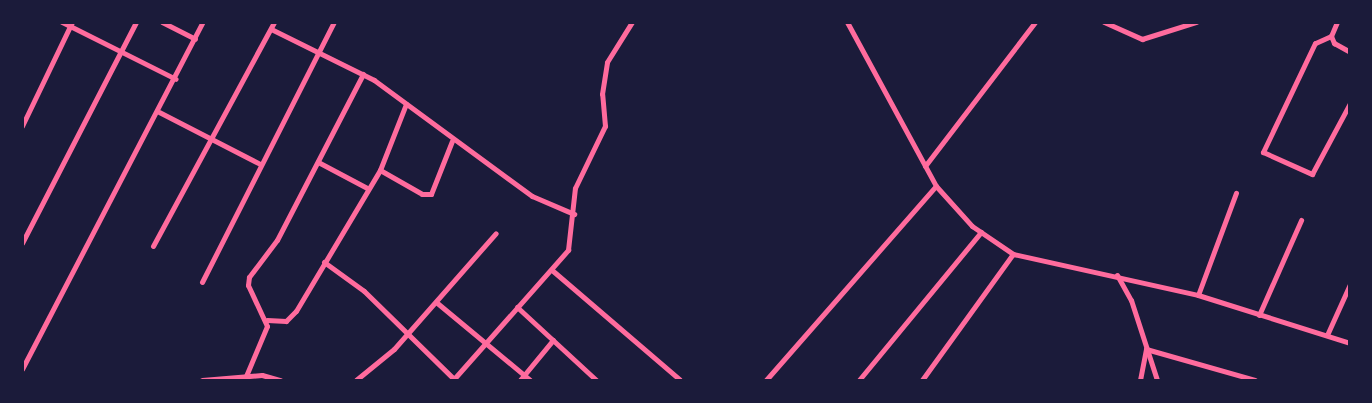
<!DOCTYPE html>
<style>
body{margin:0}
#map{position:relative;width:1372px;height:403px;overflow:hidden;background:#1b1b3a;font-family:Lato,sans-serif}
div>[style]{position:absolute}
[style*='--x']{left:calc(var(--x)*1px);top:calc(var(--y)*1px);width:calc(var(--w)*1px);rotate:calc(var(--a)*1deg)}
.minor>*{height:5px;margin:-2.5px;padding:0 2.5px;transform-origin:2.5px;border-radius:2.5px;background:#ff6b9d}
span{translate:-50% -50%;white-space:nowrap;text-align:center;line-height:1.15;-webkit-text-stroke:4px #1b1b3a;paint-order:stroke}
.frame{position:absolute;inset:0;border:24px solid #1b1b3a;pointer-events:none}
</style>
<div id="map">
<div class="minor">
<div style="--x:62;--y:22;--w:127;--a:26.6"></div>
<div style="--x:162;--y:22;--w:37;--a:27"></div>
<div style="--x:847;--y:22;--w:187;--a:61.5"></div>
<div style="--x:1104;--y:22;--w:42;--a:24.1"></div>
<div style="--x:1142;--y:39;--w:57;--a:-17.5"></div>
<div style="--x:1337;--y:22;--w:15;--a:113"></div>
<div style="--x:1331;--y:36;--w:8;--a:67"></div>
<div style="--x:1334;--y:43;--w:18;--a:29"></div>
<div style="--x:271;--y:29;--w:115;--a:26.3"></div>
<div style="--x:374;--y:80;--w:196;--a:36.3"></div>
<div style="--x:532;--y:196;--w:46;--a:23.2"></div>
<div style="--x:1331;--y:36;--w:17;--a:156"></div>
<div style="--x:1315;--y:43;--w:121;--a:115.5"></div>
<div style="--x:1263;--y:152;--w:54;--a:24.2"></div>
<div style="--x:1312;--y:174;--w:81;--a:-61.8"></div>
<div style="--x:159;--y:112;--w:114;--a:27.2"></div>
<div style="--x:22;--y:126;--w:115;--a:-64.3"></div>
<div style="--x:318;--y:162;--w:55;--a:28"></div>
<div style="--x:925;--y:166;--w:181;--a:-52.6"></div>
<div style="--x:380;--y:170;--w:48;--a:29.7"></div>
<div style="--x:422;--y:194;--w:9;--a:0"></div>
<div style="--x:431;--y:194;--w:57;--a:-68.4"></div>
<div style="--x:22;--y:243;--w:249;--a:-62.7"></div>
<div style="--x:153;--y:246;--w:255;--a:-61.6"></div>
<div style="--x:324;--y:262;--w:49;--a:35.9"></div>
<div style="--x:364;--y:291;--w:126;--a:44.4"></div>
<div style="--x:553;--y:271;--w:167;--a:40.6"></div>
<div style="--x:1117;--y:275;--w:29;--a:61"></div>
<div style="--x:1131;--y:300;--w:84;--a:72"></div>
<div style="--x:202;--y:282;--w:292;--a:-63.1"></div>
<div style="--x:1198;--y:295;--w:109;--a:-69.6"></div>
<div style="--x:436;--y:302;--w:122;--a:39.7"></div>
<div style="--x:517;--y:307;--w:108;--a:42.7"></div>
<div style="--x:1259;--y:315;--w:104;--a:-66.1"></div>
<div style="--x:267;--y:320;--w:19;--a:3"></div>
<div style="--x:286;--y:321;--w:14;--a:-45"></div>
<div style="--x:296;--y:311;--w:164;--a:-59.2"></div>
<div style="--x:380;--y:170;--w:71;--a:-68.5"></div>
<div style="--x:1327;--y:335;--w:56;--a:-65.7"></div>
<div style="--x:22;--y:369;--w:391;--a:-62.5"></div>
<div style="--x:246;--y:376;--w:54;--a:-67.2"></div>
<div style="--x:267;--y:326;--w:45;--a:-114.9"></div>
<div style="--x:248;--y:285;--w:8;--a:-83"></div>
<div style="--x:249;--y:277;--w:46;--a:-52.9"></div>
<div style="--x:277;--y:240;--w:187;--a:-62.6"></div>
<div style="--x:202;--y:380;--w:60;--a:-4.8"></div>
<div style="--x:262;--y:375;--w:19;--a:16"></div>
<div style="--x:356;--y:380;--w:49;--a:-39.2"></div>
<div style="--x:394;--y:349;--w:154;--a:-48.7"></div>
<div style="--x:453;--y:380;--w:174;--a:-48.5"></div>
<div style="--x:568;--y:250;--w:62;--a:-83.6"></div>
<div style="--x:575;--y:188;--w:69;--a:-64.2"></div>
<div style="--x:605;--y:126;--w:32;--a:-95"></div>
<div style="--x:602;--y:94;--w:32;--a:-81"></div>
<div style="--x:607;--y:62;--w:47;--a:-58"></div>
<div style="--x:520;--y:380;--w:52;--a:-50.5"></div>
<div style="--x:766;--y:380;--w:258;--a:-48.8"></div>
<div style="--x:936;--y:186;--w:54;--a:48"></div>
<div style="--x:972;--y:226;--w:50;--a:34.3"></div>
<div style="--x:1013;--y:254;--w:189;--a:12.5"></div>
<div style="--x:1198;--y:295;--w:159;--a:17.5"></div>
<div style="--x:859;--y:380;--w:192;--a:-50.5"></div>
<div style="--x:922;--y:380;--w:155;--a:-54.2"></div>
<div style="--x:1140;--y:380;--w:32;--a:-79"></div>
<div style="--x:1146;--y:349;--w:113;--a:15.9"></div>
</div>
<div class="frame"></div>
</div>
